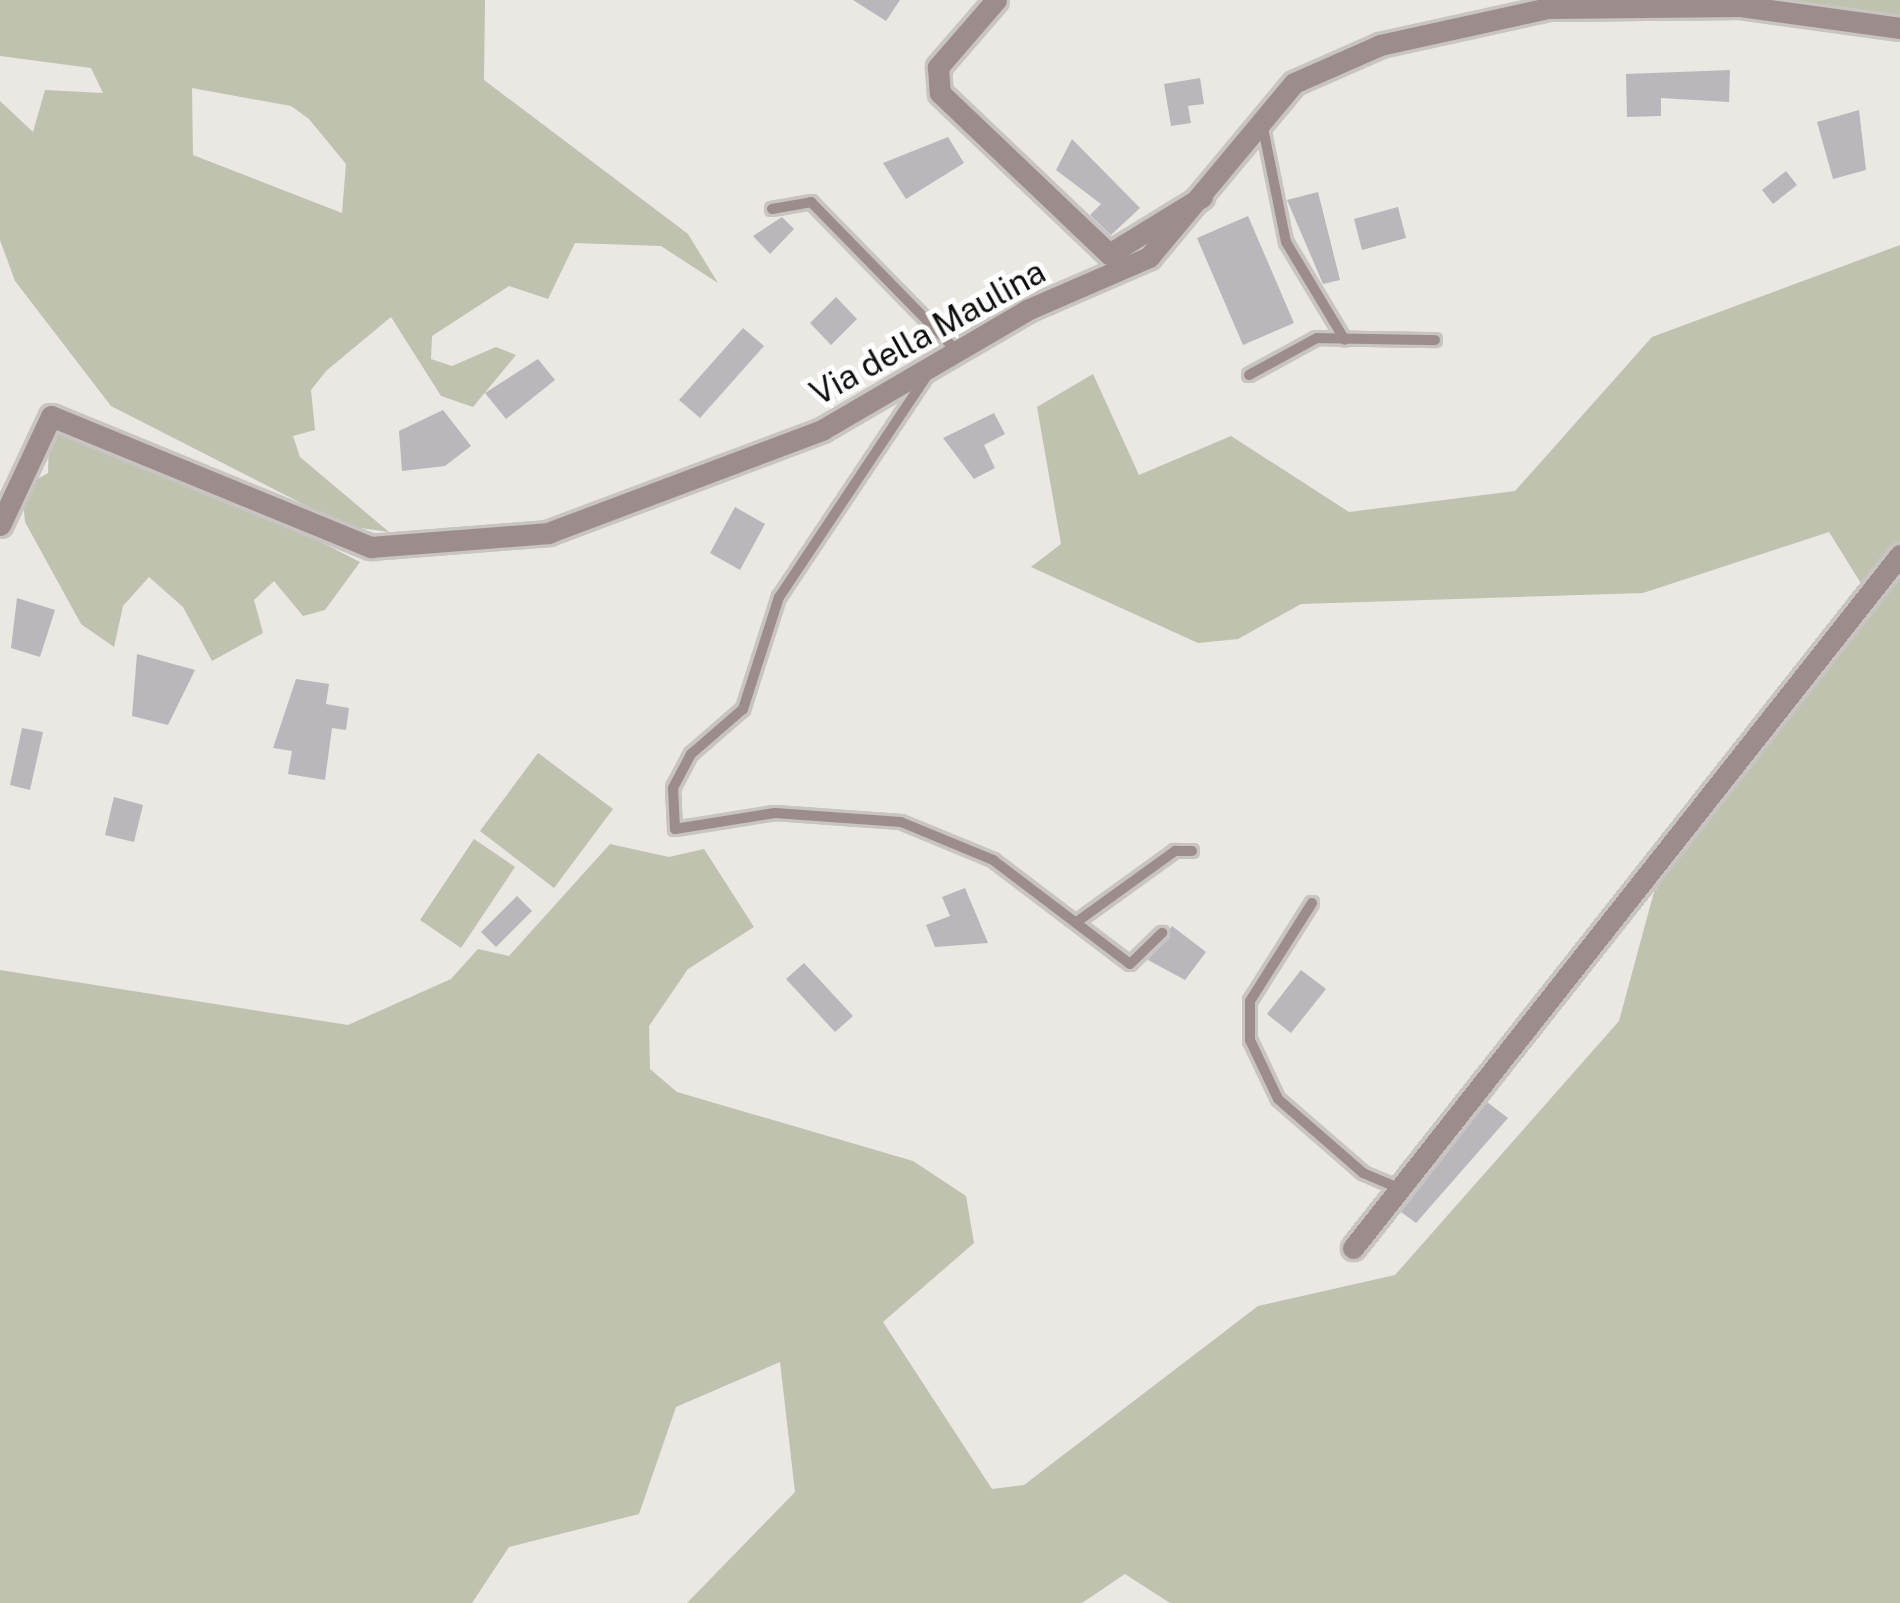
<!DOCTYPE html>
<style>
body{margin:0}
#map{position:relative;width:1900px;height:1603px;overflow:hidden;background:#ebe7e3;font-family:"Public Sans",sans-serif}
div>[style]{position:absolute}
[style*='--x']{left:calc(var(--x)*1px);top:calc(var(--y)*1px);width:calc(var(--w)*1px);rotate:calc(var(--a)*1deg)}
.green>*{inset:0;background:#bfc2ae}
.building>*{inset:0;background:#b9b7bc}
.roads{filter:drop-shadow(3px 0 #c8c4c1) drop-shadow(-3px 0 #c8c4c1) drop-shadow(0 3px #c8c4c1) drop-shadow(0 -3px #c8c4c1)}
.service>*{height:10px;margin:-5px;padding:0 5px;transform-origin:5px;border-radius:5px;background:#9c8d8c}
.minor>*{height:21px;margin:-10.5px;padding:0 10.5px;transform-origin:10.5px;border-radius:10.5px;background:#9c8d8c}
span{translate:-50% -50%;white-space:nowrap;text-align:center;line-height:1.15;-webkit-text-stroke:10px #fff;paint-order:stroke}
.street-label{font-size:33px;color:#0f0e0c}
</style>
<div id="map">
<div class="green">
<div style="clip-path:polygon(evenodd,0 0,485px 0,484px 80px,688px 234px,718px 283px,661px 246px,575px 243px,548px 299px,509px 286px,432px 336px,431px 359px,452px 366px,496px 347px,516px 355px,473px 407px,441px 396px,391px 317px,326px 371px,311px 390px,315px 430px,293px 436px,300px 457px,389px 532px,346px 526px,111px 406px,15px 281px,0 240px,0 101px,33px 132px,45px 90px,103px 93px,91px 68px,0 56px,0 0,192px 88px,291px 106px,309px 119px,346px 164px,342px 213px,193px 155px,192px 88px)"></div>
<div style="clip-path:polygon(1773px 0,1900px 0,1900px 22px)"></div>
<div style="clip-path:polygon(1900px 245px,1900px 1603px,1170px 1603px,1125px 1574px,1082px 1603px,687px 1603px,795px 1492px,780px 1362px,676px 1407px,639px 1514px,509px 1547px,472px 1603px,0 1603px,0 970px,348px 1025px,451px 979px,478px 949px,509px 956px,610px 844px,669px 857px,704px 849px,754px 927px,688px 969px,649px 1026px,650px 1069px,677px 1092px,913px 1161px,966px 1196px,974px 1243px,883px 1322px,992px 1489px,1024px 1485px,1258px 1306px,1395px 1275px,1619px 1021px,1654px 892px,1867px 593px,1829px 532px,1643px 593px,1301px 604px,1238px 639px,1198px 643px,1031px 567px,1061px 544px,1037px 407px,1093px 374px,1139px 475px,1231px 436px,1349px 512px,1515px 491px,1652px 337px)"></div>
<div style="clip-path:polygon(61px 425px,94px 426px,360px 562px,325px 610px,303px 616px,274px 581px,254px 600px,263px 633px,212px 661px,183px 607px,149px 577px,123px 606px,114px 647px,81px 624px,25px 522px,22px 488px,48px 473px,49px 437px)"></div>
<div style="clip-path:polygon(538px 753px,613px 809px,554px 888px,480px 831px)"></div>
<div style="clip-path:polygon(474px 839px,515px 867px,461px 948px,420px 920px)"></div>
</div>
<div class="building">
<div style="clip-path:polygon(853px 0,900px 0,886px 21px)"></div>
<div style="clip-path:polygon(1730px 70px,1729px 102px,1661px 98px,1661px 116px,1627px 117px,1626px 74px)"></div>
<div style="clip-path:polygon(1200px 78px,1204px 104px,1188px 106px,1191px 123px,1171px 126px,1164px 84px)"></div>
<div style="clip-path:polygon(1859px 110px,1866px 170px,1833px 179px,1817px 122px)"></div>
<div style="clip-path:polygon(948px 137px,964px 163px,906px 199px,883px 163px)"></div>
<div style="clip-path:polygon(1072px 139px,1140px 208px,1111px 235px,1090px 215px,1101px 204px,1056px 170px)"></div>
<div style="clip-path:polygon(1786px 171px,1797px 185px,1773px 204px,1762px 190px)"></div>
<div style="clip-path:polygon(1318px 192px,1340px 280px,1323px 284px,1287px 200px)"></div>
<div style="clip-path:polygon(1398px 207px,1406px 238px,1362px 250px,1354px 219px)"></div>
<div style="clip-path:polygon(1248px 216px,1294px 323px,1243px 345px,1197px 238px)"></div>
<div style="clip-path:polygon(782px 217px,794px 229px,770px 254px,753px 236px)"></div>
<div style="clip-path:polygon(836px 297px,857px 319px,831px 345px,810px 323px)"></div>
<div style="clip-path:polygon(743px 328px,764px 346px,700px 418px,679px 400px)"></div>
<div style="clip-path:polygon(538px 359px,555px 380px,506px 419px,485px 393px)"></div>
<div style="clip-path:polygon(443px 410px,471px 446px,445px 466px,402px 471px,399px 431px)"></div>
<div style="clip-path:polygon(994px 413px,1005px 434px,984px 445px,995px 468px,974px 479px,943px 438px)"></div>
<div style="clip-path:polygon(735px 507px,765px 524px,740px 570px,710px 553px)"></div>
<div style="clip-path:polygon(17px 598px,55px 610px,40px 657px,11px 648px)"></div>
<div style="clip-path:polygon(137px 654px,195px 670px,168px 725px,132px 716px)"></div>
<div style="clip-path:polygon(296px 679px,329px 684px,326px 704px,349px 708px,346px 730px,332px 728px,325px 780px,288px 774px,292px 751px,273px 748px)"></div>
<div style="clip-path:polygon(22px 728px,43px 732px,30px 790px,10px 785px)"></div>
<div style="clip-path:polygon(114px 797px,143px 805px,134px 842px,105px 835px)"></div>
<div style="clip-path:polygon(965px 888px,988px 943px,935px 947px,926px 925px,950px 916px,942px 897px)"></div>
<div style="clip-path:polygon(517px 896px,532px 911px,496px 947px,481px 932px)"></div>
<div style="clip-path:polygon(1172px 926px,1206px 952px,1185px 980px,1148px 960px)"></div>
<div style="clip-path:polygon(804px 963px,853px 1016px,835px 1032px,786px 979px)"></div>
<div style="clip-path:polygon(1301px 970px,1326px 989px,1291px 1033px,1267px 1014px)"></div>
<div style="clip-path:polygon(1487px 1102px,1508px 1118px,1416px 1223px,1401px 1212px)"></div>
</div>
<div class="roads">
<div class="service">
<div style="--x:1262;--y:123;--w:121;--a:78.6"></div>
<div style="--x:1286;--y:242;--w:114;--a:59"></div>
<div style="--x:772;--y:209;--w:40;--a:-10"></div>
<div style="--x:811;--y:202;--w:206;--a:45.6"></div>
<div style="--x:930;--y:371;--w:272;--a:123.7"></div>
<div style="--x:779;--y:597;--w:118;--a:107.8"></div>
<div style="--x:743;--y:709;--w:69;--a:139.1"></div>
<div style="--x:691;--y:754;--w:38;--a:118"></div>
<div style="--x:673;--y:788;--w:41;--a:87.2"></div>
<div style="--x:675;--y:829;--w:101;--a:-9.1"></div>
<div style="--x:775;--y:813;--w:126;--a:4.1"></div>
<div style="--x:901;--y:822;--w:100;--a:22.4"></div>
<div style="--x:993;--y:860;--w:172;--a:37.2"></div>
<div style="--x:1130;--y:964;--w:45;--a:-44.1"></div>
<div style="--x:1249;--y:375;--w:77;--a:-28.6"></div>
<div style="--x:1317;--y:338;--w:118;--a:1"></div>
<div style="--x:1312;--y:903;--w:116;--a:122.3"></div>
<div style="--x:1250;--y:1001;--w:39;--a:90"></div>
<div style="--x:1250;--y:1040;--w:65;--a:64.6"></div>
<div style="--x:1278;--y:1099;--w:113;--a:41"></div>
<div style="--x:1363;--y:1173;--w:38;--a:23"></div>
<div style="--x:1078;--y:921;--w:120;--a:-35.8"></div>
<div style="--x:1175;--y:851;--w:17;--a:0"></div>
</div>
<div class="minor">
<div style="--x:996;--y:0;--w:89;--a:130.9"></div>
<div style="--x:938;--y:67;--w:26;--a:86"></div>
<div style="--x:940;--y:93;--w:233;--a:43.6"></div>
<div style="--x:1109;--y:254;--w:109;--a:-31.5"></div>
<div style="--x:0;--y:525;--w:120;--a:-64.9"></div>
<div style="--x:51;--y:416;--w:346;--a:22.3"></div>
<div style="--x:371;--y:547;--w:178;--a:-4.5"></div>
<div style="--x:548;--y:533;--w:293;--a:-20.6"></div>
<div style="--x:822;--y:430;--w:238;--a:-30.3"></div>
<div style="--x:1027;--y:310;--w:133;--a:-23.5"></div>
<div style="--x:1149;--y:257;--w:226;--a:-50.2"></div>
<div style="--x:1294;--y:83;--w:94;--a:-23.8"></div>
<div style="--x:1380;--y:45;--w:172;--a:-12.4"></div>
<div style="--x:1548;--y:8;--w:192;--a:-0.6"></div>
<div style="--x:1740;--y:6;--w:162;--a:7.8"></div>
<div style="--x:1353;--y:1248;--w:883;--a:-51.72"></div>
</div>
</div>
<div class="street-label">
<span style="left:928px;top:333px;rotate:-29deg">Via della Maulina</span>
</div>
</div>
